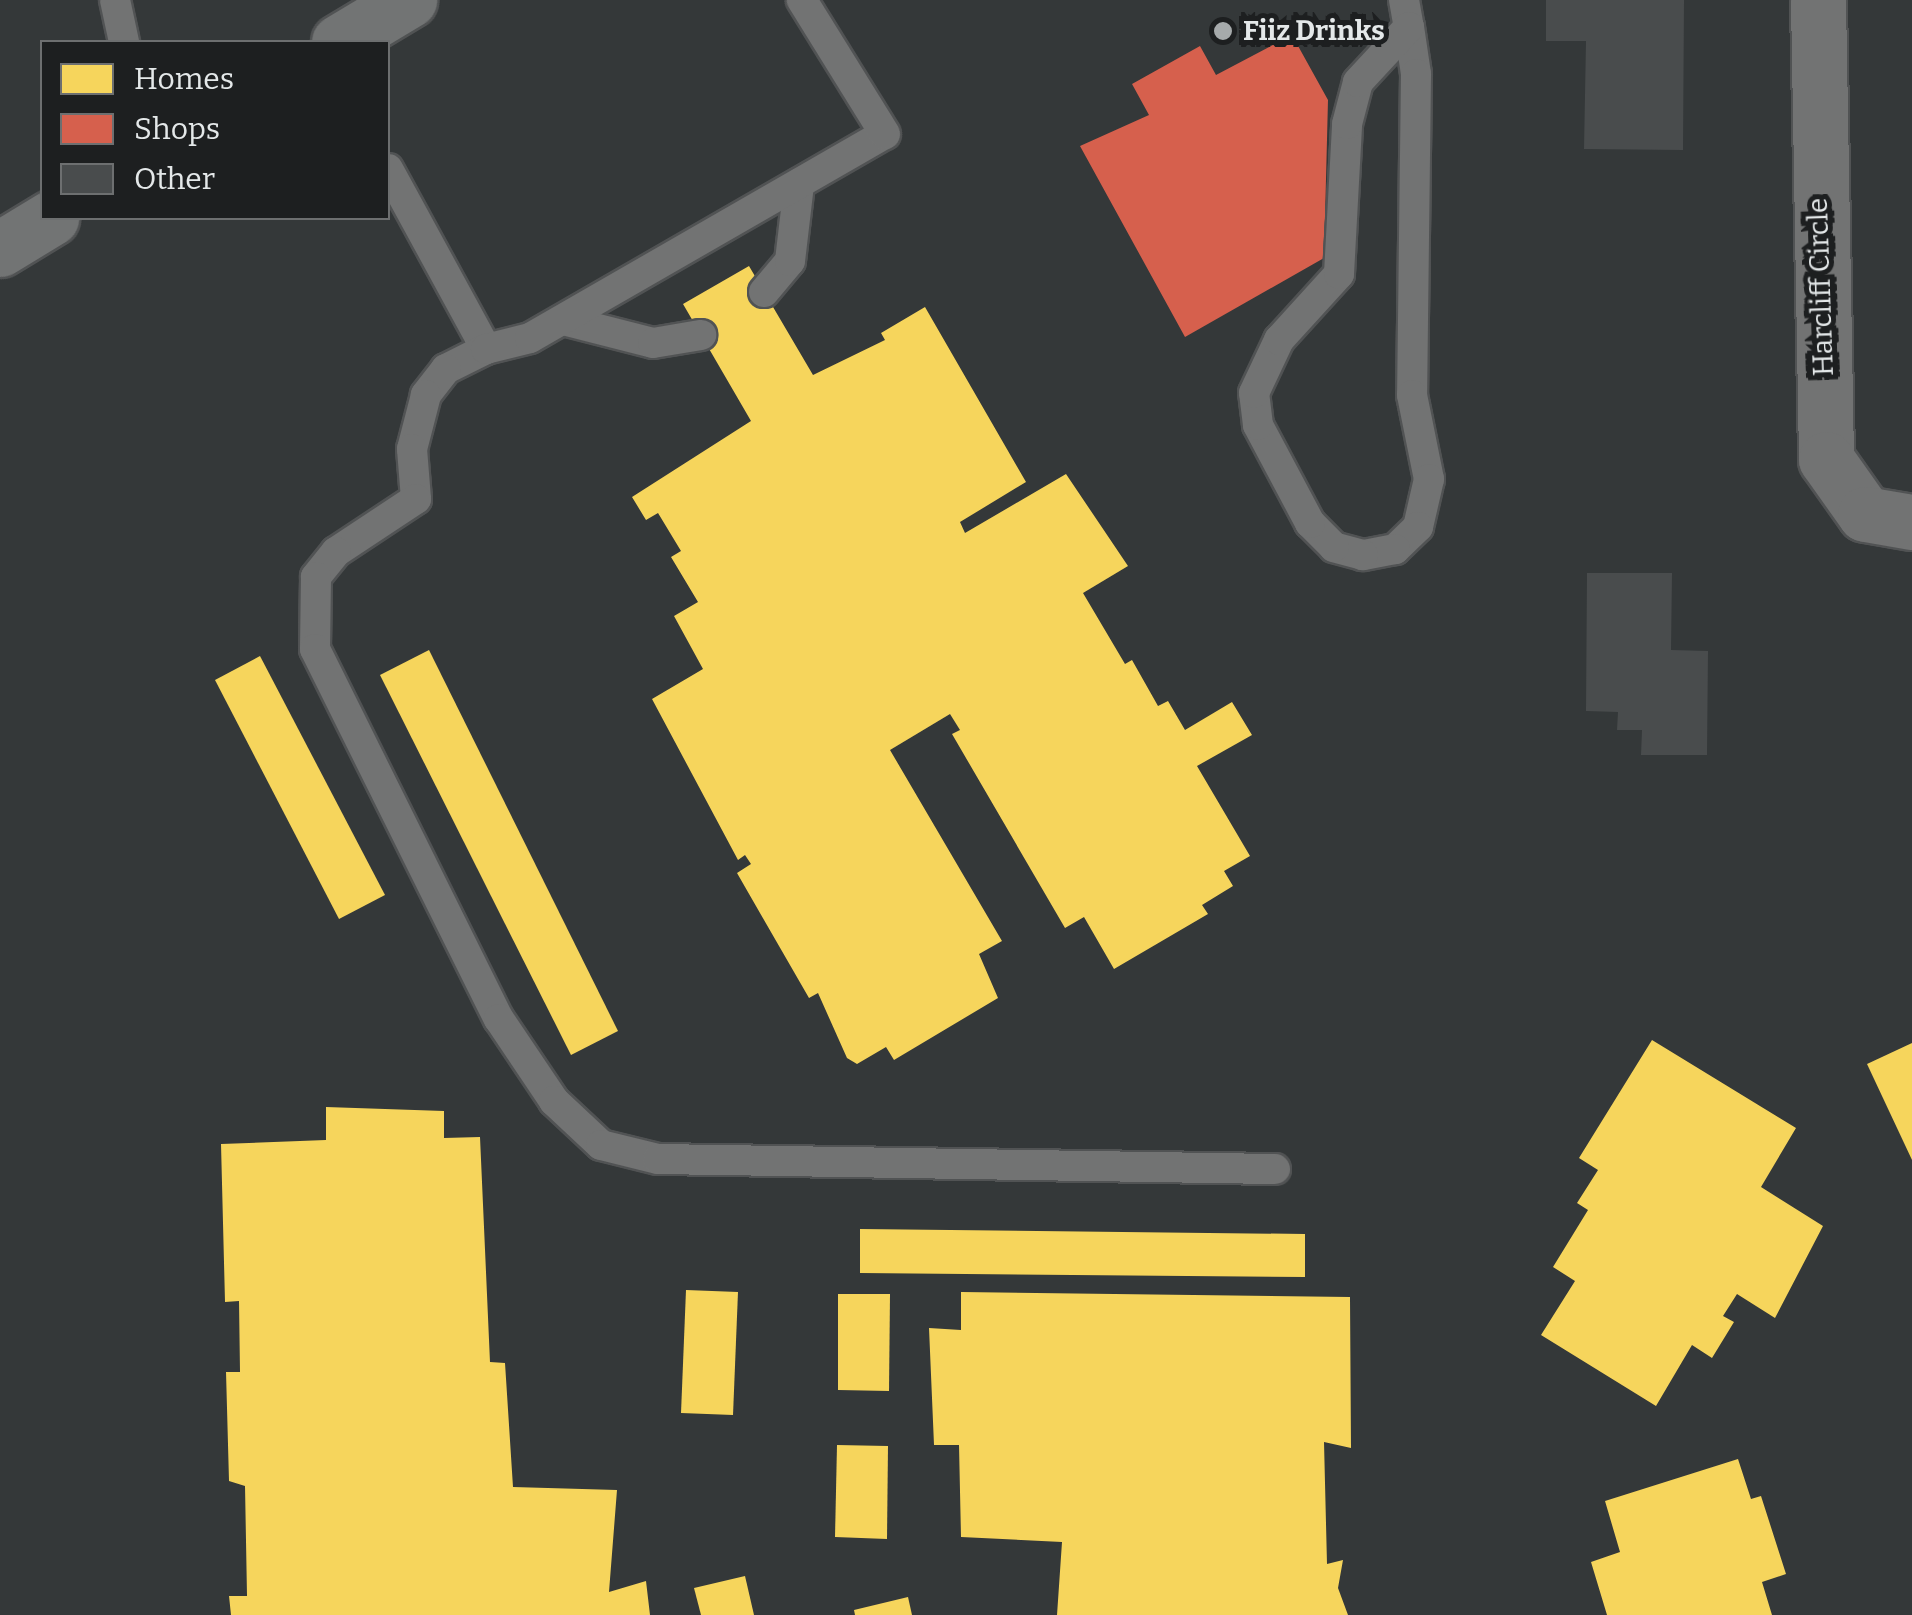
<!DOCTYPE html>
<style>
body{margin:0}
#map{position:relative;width:1912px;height:1615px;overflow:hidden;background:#343839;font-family:Bitter,serif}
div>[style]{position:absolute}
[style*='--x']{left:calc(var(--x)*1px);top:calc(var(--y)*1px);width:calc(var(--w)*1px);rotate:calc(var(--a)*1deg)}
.homes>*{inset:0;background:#f6d55c}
.shops>*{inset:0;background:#d6604d}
.building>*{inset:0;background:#494c4d}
.roads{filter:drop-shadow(2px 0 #515354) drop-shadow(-2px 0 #515354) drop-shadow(0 2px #515354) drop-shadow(0 -2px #515354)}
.lane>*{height:30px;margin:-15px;padding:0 15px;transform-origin:15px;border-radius:15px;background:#727373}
.street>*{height:55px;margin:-27.5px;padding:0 27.5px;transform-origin:27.5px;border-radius:27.5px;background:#727373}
.primary>*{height:55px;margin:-27.5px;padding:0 27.5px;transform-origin:27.5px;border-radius:27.5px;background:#727474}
.dots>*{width:28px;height:28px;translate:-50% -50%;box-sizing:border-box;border:5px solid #1d1f20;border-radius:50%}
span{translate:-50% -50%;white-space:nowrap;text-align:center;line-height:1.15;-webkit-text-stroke:10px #1d1f20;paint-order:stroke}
.poi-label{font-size:28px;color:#e4e8e9;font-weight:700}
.left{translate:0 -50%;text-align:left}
.street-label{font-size:28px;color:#e4e8e9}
.legend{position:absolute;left:40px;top:40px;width:350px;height:180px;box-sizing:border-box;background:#1d1f20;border:2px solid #6d6f70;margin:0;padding:12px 18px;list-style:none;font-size:30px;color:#e4e8e9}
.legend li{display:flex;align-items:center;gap:20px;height:50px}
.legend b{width:50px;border:2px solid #6d6f70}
</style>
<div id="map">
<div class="homes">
<div style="clip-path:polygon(749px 266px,813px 375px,885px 340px,881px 333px,925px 307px,1026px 482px,960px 522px,965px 533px,1066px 474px,1128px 566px,1083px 593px,1125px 664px,1132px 660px,1158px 706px,1168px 701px,1185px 730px,1232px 702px,1252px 735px,1197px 766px,1250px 856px,1224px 871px,1233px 886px,1202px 905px,1208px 914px,1114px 969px,1084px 917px,1065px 928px,952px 734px,960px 730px,950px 714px,890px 750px,1002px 941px,979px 954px,998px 998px,894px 1060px,886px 1047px,857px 1064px,847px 1058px,818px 993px,809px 998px,737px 873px,751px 864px,745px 855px,738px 860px,652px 699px,703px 669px,674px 616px,698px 602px,671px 557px,681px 551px,658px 513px,646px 520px,632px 497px,751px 421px,683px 304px)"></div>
<div style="clip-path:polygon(429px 650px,618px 1031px,571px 1055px,380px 675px)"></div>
<div style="clip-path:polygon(260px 656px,385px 895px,339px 919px,215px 680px)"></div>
<div style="clip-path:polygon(1652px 1040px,1796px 1128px,1761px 1187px,1823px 1226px,1775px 1318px,1737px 1294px,1723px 1316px,1734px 1322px,1712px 1358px,1692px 1345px,1656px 1406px,1541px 1335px,1575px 1281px,1553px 1267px,1588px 1210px,1577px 1203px,1598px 1170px,1579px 1158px)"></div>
<div style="clip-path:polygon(1912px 1043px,1912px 1160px,1867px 1064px)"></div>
<div style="clip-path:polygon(326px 1107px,444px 1111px,444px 1138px,480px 1137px,490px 1362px,505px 1363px,513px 1487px,617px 1490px,609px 1592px,646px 1581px,650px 1615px,231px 1615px,229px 1596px,247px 1596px,245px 1486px,229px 1481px,226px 1372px,240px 1372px,239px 1301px,225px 1302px,221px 1144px,326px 1140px)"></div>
<div style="clip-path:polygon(860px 1229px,1305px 1234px,1305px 1277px,860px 1273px)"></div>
<div style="clip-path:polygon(686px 1290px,738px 1292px,733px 1415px,681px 1413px)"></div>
<div style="clip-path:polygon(961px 1292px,1350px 1297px,1351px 1448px,1324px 1442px,1327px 1564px,1343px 1560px,1338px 1588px,1348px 1615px,1057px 1615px,1062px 1542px,961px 1537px,959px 1445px,934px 1445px,929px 1328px,961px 1330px)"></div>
<div style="clip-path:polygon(838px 1294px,890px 1294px,889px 1391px,838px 1390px)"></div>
<div style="clip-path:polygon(837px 1445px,888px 1446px,887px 1539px,835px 1537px)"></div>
<div style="clip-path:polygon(1738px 1459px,1751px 1499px,1761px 1496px,1786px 1574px,1762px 1582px,1772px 1615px,1607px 1615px,1591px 1562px,1620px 1552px,1605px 1501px)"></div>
<div style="clip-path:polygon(745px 1576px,754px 1615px,701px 1615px,694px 1588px)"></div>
<div style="clip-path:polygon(908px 1597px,912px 1615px,855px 1615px,854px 1610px)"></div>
</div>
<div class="shops">
<div style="clip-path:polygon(1292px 35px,1328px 100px,1324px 258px,1185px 337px,1080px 146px,1149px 115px,1132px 84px,1200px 46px,1216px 75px)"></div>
</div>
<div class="building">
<div style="clip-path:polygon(1546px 0,1684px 0,1683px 150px,1584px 149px,1586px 41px,1546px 41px)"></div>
<div style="clip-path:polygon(1587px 573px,1672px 573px,1671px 650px,1708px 651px,1707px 755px,1641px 755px,1642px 730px,1617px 730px,1618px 712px,1586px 711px)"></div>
</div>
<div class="roads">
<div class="lane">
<div style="--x:115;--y:0;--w:43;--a:77.9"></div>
<div style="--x:1404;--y:0;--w:27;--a:80"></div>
<div style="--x:1409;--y:27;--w:48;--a:81.5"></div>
<div style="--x:1416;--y:74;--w:321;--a:90.7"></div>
<div style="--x:1412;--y:395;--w:86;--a:78.6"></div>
<div style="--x:1429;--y:479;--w:49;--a:102.9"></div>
<div style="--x:1418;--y:527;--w:32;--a:136"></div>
<div style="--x:1395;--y:549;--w:33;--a:169"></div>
<div style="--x:1363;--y:555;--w:30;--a:-165"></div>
<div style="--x:1334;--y:547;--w:34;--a:-135"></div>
<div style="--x:1310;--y:523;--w:111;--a:-118"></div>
<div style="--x:1258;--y:425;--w:32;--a:-97"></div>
<div style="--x:1254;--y:393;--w:59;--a:-64.7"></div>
<div style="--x:1279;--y:340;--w:89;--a:-47.7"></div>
<div style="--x:1339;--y:274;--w:150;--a:-86.9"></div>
<div style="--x:1347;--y:124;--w:43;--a:-75.3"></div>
<div style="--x:1358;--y:82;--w:75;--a:-47.2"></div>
<div style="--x:388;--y:169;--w:205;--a:61.4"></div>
<div style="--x:486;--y:349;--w:45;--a:153.4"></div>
<div style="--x:446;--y:369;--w:33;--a:128"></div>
<div style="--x:426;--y:395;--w:56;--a:104.5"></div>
<div style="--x:412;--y:449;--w:50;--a:85.4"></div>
<div style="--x:416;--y:499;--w:96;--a:146.5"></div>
<div style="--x:336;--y:552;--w:32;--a:129"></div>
<div style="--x:316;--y:577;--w:72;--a:90.8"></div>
<div style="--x:315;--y:649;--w:413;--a:63.6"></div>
<div style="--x:499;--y:1019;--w:99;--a:56.1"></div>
<div style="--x:554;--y:1101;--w:64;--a:43.1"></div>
<div style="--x:601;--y:1145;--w:59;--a:13.8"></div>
<div style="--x:658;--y:1159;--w:617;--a:0.93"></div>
<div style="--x:764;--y:292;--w:40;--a:-50"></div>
<div style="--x:790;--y:261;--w:78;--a:-83.3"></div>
<div style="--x:563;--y:320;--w:93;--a:14.3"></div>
<div style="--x:653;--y:343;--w:49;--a:-9.5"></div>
<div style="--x:486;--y:349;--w:45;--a:-14"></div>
<div style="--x:530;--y:338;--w:409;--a:-29.9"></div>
<div style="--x:885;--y:134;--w:158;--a:-121.8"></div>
</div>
<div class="street">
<div style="--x:1818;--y:0;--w:459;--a:89"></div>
<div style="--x:1826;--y:459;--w:67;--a:54.7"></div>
<div style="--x:1865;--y:514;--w:48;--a:9.7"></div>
</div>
<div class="primary">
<div style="--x:339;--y:42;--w:82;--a:-31"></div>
<div style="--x:0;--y:249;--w:60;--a:-31.3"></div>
</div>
</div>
<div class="dots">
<div style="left:1223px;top:31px;background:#a6aaab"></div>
</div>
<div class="poi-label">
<span class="left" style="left:1243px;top:31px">Fiiz Drinks</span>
</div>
<div class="street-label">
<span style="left:1821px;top:287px;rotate:-92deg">Harcliff Circle</span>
</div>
<ul class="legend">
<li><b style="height:28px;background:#f6d55c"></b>Homes</li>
<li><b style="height:28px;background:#d6604d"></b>Shops</li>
<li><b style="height:28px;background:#494c4d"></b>Other</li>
</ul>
</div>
